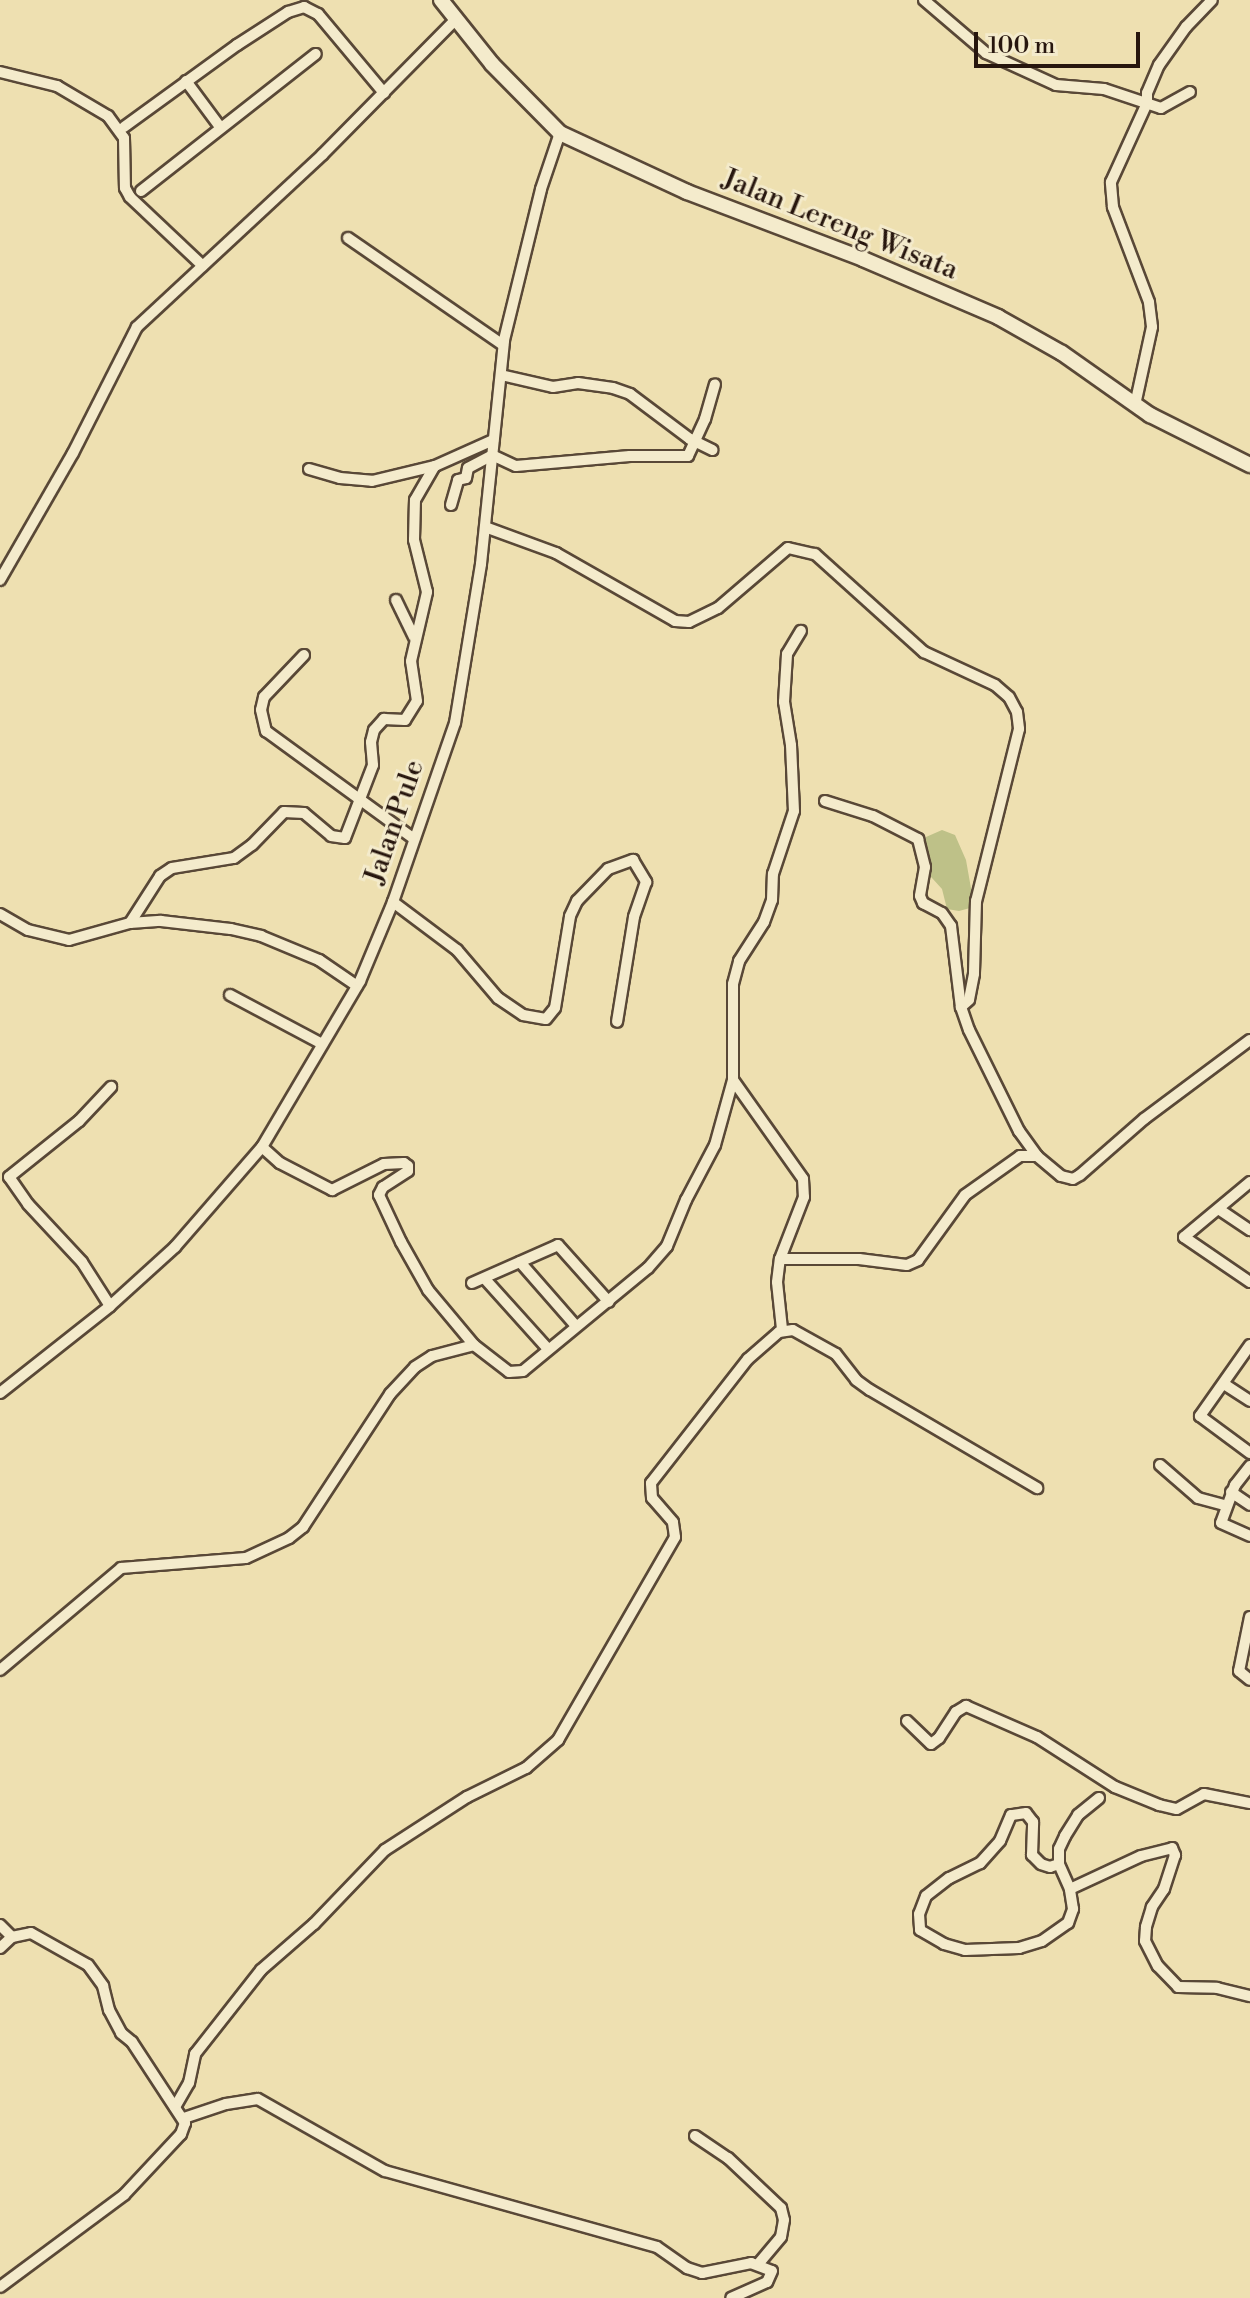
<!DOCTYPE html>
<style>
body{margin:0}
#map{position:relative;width:1250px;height:2298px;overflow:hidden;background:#eee0b1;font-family:"Libre Bodoni",serif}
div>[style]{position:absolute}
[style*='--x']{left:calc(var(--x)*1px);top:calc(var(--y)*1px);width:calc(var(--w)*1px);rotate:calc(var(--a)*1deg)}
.green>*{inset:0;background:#bec188}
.roads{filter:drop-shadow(2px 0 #594837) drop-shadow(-2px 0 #594837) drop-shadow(0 2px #594837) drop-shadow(0 -2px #594837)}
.street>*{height:10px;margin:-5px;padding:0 5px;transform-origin:5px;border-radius:5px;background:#f4ebcc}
.secondary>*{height:14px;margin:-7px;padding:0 7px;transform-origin:7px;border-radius:7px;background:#f4ebcc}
span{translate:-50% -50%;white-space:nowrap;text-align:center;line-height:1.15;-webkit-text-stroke:6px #f4ebcc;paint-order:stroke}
.street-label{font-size:28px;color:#27160e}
.scale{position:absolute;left:974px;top:32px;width:166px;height:36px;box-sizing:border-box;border:4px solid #27160e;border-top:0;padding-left:10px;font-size:24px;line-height:28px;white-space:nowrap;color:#27160e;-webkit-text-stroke:6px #f4ebcc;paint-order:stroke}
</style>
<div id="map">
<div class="green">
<div style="clip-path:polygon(942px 830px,955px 835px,966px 860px,972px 894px,970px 908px,959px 911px,947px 909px,942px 889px,922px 867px,926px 837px)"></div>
</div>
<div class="roads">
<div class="street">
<div style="--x:924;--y:0;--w:82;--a:40.5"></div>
<div style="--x:986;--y:53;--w:77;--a:24.6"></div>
<div style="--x:1056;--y:85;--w:48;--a:4.8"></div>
<div style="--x:1104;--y:89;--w:60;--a:18.4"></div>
<div style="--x:1161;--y:108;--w:33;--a:-29"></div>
<div style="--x:0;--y:72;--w:59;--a:13.8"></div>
<div style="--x:57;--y:86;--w:59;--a:30.5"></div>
<div style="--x:108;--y:116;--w:27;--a:54"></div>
<div style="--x:124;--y:138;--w:50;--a:88.9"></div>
<div style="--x:125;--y:188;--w:10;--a:61"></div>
<div style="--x:130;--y:197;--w:100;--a:43.4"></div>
<div style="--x:186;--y:81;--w:57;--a:53.5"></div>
<div style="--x:124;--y:127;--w:140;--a:-36"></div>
<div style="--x:237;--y:45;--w:61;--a:-32.9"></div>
<div style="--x:288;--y:12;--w:17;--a:-17"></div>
<div style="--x:304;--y:7;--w:16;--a:27"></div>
<div style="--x:318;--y:14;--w:103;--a:50.1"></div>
<div style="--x:141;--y:191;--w:222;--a:-38.1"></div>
<div style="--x:348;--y:238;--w:188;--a:34.6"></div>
<div style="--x:501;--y:375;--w:53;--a:13"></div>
<div style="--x:553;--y:387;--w:25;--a:-9"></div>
<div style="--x:578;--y:383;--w:35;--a:8"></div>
<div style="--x:613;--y:388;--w:18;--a:19"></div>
<div style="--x:630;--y:394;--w:75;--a:36.9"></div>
<div style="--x:690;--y:439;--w:25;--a:26"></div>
<div style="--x:1135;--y:405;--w:80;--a:-77.7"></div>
<div style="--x:1152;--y:327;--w:25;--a:-97"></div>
<div style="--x:1149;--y:302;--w:102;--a:-110.8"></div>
<div style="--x:1113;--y:207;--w:25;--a:-95"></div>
<div style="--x:1111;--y:182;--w:87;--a:-65.5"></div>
<div style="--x:1147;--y:103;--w:10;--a:-90"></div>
<div style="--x:1147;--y:93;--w:30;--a:-67"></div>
<div style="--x:1159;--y:65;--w:47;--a:-54.6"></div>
<div style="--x:1186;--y:27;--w:37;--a:-46"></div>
<div style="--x:309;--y:469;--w:32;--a:16"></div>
<div style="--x:340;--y:478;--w:32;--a:5"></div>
<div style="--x:372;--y:481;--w:65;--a:-13.4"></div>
<div style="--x:451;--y:505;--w:26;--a:-74"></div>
<div style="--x:458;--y:480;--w:8;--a:-14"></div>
<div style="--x:466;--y:478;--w:10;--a:-79"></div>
<div style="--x:468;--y:468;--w:27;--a:-28"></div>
<div style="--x:492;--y:455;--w:26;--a:25"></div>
<div style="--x:516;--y:466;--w:114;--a:-5"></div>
<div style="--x:630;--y:456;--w:58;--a:0"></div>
<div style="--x:688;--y:456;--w:41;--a:-65.3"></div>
<div style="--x:705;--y:419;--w:36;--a:-74"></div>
<div style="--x:485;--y:527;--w:76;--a:20.1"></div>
<div style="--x:556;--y:553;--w:137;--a:29.7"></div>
<div style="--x:675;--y:621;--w:14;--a:4"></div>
<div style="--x:689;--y:622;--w:32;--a:-26"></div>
<div style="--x:718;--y:608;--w:92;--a:-40.6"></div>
<div style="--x:788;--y:548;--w:28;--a:13"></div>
<div style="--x:815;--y:554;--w:147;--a:42"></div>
<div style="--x:924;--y:652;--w:78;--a:24.9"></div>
<div style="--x:995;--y:685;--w:18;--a:41"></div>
<div style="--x:1009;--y:697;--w:17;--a:62"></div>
<div style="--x:1017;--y:712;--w:17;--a:83"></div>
<div style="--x:1019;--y:729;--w:177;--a:104"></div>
<div style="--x:976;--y:901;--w:73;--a:91.6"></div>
<div style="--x:974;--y:974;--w:26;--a:101"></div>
<div style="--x:969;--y:1000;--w:11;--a:139"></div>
<div style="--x:0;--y:580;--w:146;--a:-60.1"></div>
<div style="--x:73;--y:453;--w:141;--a:-63.1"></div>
<div style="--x:137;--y:327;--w:253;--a:-42.9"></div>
<div style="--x:322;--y:155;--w:190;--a:-45.4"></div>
<div style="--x:396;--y:600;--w:41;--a:64.1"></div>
<div style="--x:304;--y:655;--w:58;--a:133.6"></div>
<div style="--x:264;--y:697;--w:13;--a:103"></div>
<div style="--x:261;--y:710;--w:22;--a:77"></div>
<div style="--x:266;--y:731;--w:183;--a:36.1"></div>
<div style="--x:825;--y:801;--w:50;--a:17.4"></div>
<div style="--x:873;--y:816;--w:51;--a:27.1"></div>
<div style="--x:918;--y:839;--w:29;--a:76"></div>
<div style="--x:925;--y:867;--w:29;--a:100"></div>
<div style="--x:920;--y:896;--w:8;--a:67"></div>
<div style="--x:923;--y:903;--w:21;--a:28"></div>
<div style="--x:942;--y:913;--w:16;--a:55"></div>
<div style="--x:951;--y:926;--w:82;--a:83"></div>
<div style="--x:961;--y:1007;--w:24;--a:71"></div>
<div style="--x:969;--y:1030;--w:113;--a:63.7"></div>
<div style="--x:1019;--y:1131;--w:31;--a:54"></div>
<div style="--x:1037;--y:1156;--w:31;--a:40"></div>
<div style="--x:1061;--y:1176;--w:12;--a:14"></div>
<div style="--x:1073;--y:1179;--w:8;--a:-30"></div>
<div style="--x:1080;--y:1175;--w:85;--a:-41.2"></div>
<div style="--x:1144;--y:1119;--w:132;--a:-36.7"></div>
<div style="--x:393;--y:902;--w:80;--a:36.9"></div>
<div style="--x:457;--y:950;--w:63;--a:49.5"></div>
<div style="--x:498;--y:998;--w:30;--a:34"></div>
<div style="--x:523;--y:1015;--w:23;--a:10"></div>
<div style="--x:546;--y:1019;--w:14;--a:-51"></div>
<div style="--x:555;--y:1008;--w:93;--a:-80.7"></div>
<div style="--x:570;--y:916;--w:17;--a:-65"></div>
<div style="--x:577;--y:901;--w:45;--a:-45.9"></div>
<div style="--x:608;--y:869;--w:27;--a:-20"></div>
<div style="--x:633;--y:860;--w:26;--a:59"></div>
<div style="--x:646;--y:882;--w:37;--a:109"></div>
<div style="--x:634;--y:917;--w:106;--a:99.2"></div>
<div style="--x:0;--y:914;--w:32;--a:30"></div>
<div style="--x:28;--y:930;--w:42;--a:13.7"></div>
<div style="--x:69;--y:940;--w:63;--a:-15.6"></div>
<div style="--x:130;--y:923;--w:31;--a:-4"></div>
<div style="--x:161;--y:921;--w:70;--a:6.5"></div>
<div style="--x:231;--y:929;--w:31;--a:13"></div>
<div style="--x:261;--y:936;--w:63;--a:22.5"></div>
<div style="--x:319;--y:960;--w:46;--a:34.4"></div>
<div style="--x:130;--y:923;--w:56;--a:-57.4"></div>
<div style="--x:160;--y:876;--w:14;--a:-34"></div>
<div style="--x:172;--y:868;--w:63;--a:-9.2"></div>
<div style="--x:234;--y:858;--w:22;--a:-36"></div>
<div style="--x:252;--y:845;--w:46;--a:-45.9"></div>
<div style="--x:284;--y:812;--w:20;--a:3"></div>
<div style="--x:304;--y:813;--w:35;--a:40"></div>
<div style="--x:331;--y:836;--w:14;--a:8"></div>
<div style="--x:345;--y:838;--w:78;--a:-69"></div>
<div style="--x:373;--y:765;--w:23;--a:-95"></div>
<div style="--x:371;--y:742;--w:12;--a:-76"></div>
<div style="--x:374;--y:730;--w:15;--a:-48"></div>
<div style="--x:384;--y:719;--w:21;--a:3"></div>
<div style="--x:405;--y:720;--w:22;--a:-58"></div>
<div style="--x:417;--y:701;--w:40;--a:-98.5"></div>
<div style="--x:411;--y:661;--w:71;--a:-76.9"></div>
<div style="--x:427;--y:592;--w:54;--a:-104"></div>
<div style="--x:414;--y:540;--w:40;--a:-88.6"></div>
<div style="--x:415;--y:500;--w:39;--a:-60"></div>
<div style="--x:435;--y:466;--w:64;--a:-24.1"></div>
<div style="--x:230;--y:995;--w:104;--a:28"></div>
<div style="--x:733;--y:1080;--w:121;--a:54.7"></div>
<div style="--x:803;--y:1179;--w:18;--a:87"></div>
<div style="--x:804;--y:1197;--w:66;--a:111.2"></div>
<div style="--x:262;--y:1147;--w:24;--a:42"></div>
<div style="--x:280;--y:1163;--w:59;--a:27.4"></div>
<div style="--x:332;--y:1190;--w:58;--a:-26.6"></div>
<div style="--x:384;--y:1164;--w:20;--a:-3"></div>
<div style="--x:404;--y:1163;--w:5;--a:37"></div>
<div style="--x:408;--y:1166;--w:5;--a:90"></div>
<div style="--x:408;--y:1171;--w:30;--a:147"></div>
<div style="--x:383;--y:1187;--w:9;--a:117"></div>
<div style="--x:379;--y:1195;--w:52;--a:64.9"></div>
<div style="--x:401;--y:1242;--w:55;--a:60.6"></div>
<div style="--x:428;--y:1290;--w:72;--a:50.1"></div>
<div style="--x:474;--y:1345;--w:44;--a:37.6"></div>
<div style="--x:509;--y:1372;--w:14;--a:-4"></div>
<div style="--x:523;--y:1371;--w:162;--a:-39.5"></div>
<div style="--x:648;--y:1268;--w:29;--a:-49"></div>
<div style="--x:667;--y:1246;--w:50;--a:-67.6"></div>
<div style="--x:686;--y:1200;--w:62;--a:-62.2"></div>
<div style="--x:715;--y:1145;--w:67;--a:-74.5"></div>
<div style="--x:733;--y:1080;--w:96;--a:-90"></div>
<div style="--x:733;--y:984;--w:24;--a:-75"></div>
<div style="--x:739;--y:961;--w:46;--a:-57.3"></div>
<div style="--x:764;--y:922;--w:23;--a:-70"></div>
<div style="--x:772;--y:900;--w:26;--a:-88"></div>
<div style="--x:773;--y:874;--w:66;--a:-71.6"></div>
<div style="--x:794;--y:811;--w:66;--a:-92.6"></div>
<div style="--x:791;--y:745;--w:44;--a:-99.2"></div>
<div style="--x:784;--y:702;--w:48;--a:-86.4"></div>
<div style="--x:787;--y:654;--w:27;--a:-59"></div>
<div style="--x:1250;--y:1182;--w:86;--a:140.2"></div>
<div style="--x:1184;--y:1237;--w:80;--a:34.3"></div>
<div style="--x:1220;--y:1210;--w:36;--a:34"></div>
<div style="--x:520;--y:1262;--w:85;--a:48.8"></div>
<div style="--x:485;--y:1279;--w:94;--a:48"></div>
<div style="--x:472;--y:1283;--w:94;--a:-23.8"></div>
<div style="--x:558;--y:1245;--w:76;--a:48.2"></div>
<div style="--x:110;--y:1306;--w:52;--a:-122.5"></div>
<div style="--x:82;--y:1262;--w:79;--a:-133"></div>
<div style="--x:28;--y:1204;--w:33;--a:-125"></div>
<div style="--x:9;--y:1177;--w:90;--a:-38.7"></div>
<div style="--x:79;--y:1121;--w:47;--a:-46.7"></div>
<div style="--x:782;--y:1329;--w:47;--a:-96.1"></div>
<div style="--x:777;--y:1282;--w:23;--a:-83"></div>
<div style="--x:780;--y:1259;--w:79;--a:0"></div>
<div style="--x:859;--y:1259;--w:48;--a:7.1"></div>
<div style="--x:907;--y:1265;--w:12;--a:-24"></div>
<div style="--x:918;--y:1260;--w:80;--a:-54.1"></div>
<div style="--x:965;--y:1195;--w:67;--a:-35.3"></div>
<div style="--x:1020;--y:1156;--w:17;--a:0"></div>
<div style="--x:1250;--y:1345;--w:87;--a:125.2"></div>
<div style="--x:1200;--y:1416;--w:62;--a:36.5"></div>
<div style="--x:1224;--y:1384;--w:31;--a:33"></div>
<div style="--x:0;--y:1393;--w:140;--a:-38.3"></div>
<div style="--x:110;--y:1306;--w:88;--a:-42.2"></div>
<div style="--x:175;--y:1247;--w:133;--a:-49"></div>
<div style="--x:262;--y:1147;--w:193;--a:-59.4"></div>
<div style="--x:360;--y:981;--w:86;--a:-67.3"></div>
<div style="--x:393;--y:902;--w:189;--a:-70.9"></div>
<div style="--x:455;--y:723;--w:161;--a:-80.7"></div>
<div style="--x:481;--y:564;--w:225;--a:-84.1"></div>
<div style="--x:504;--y:340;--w:155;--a:-76.2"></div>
<div style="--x:541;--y:189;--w:59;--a:-71.3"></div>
<div style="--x:1160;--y:1465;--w:50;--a:41"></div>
<div style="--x:1198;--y:1498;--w:28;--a:15"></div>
<div style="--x:1250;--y:1466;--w:24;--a:128"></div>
<div style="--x:1235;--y:1485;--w:40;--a:110.2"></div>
<div style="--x:1221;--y:1523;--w:32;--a:24"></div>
<div style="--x:1231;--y:1492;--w:23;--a:34"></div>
<div style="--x:1250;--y:1617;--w:55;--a:101.5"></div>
<div style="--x:1239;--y:1671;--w:14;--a:39"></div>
<div style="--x:0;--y:1670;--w:158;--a:-40.1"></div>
<div style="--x:121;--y:1568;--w:125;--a:-4.6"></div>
<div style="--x:246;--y:1558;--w:47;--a:-24.9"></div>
<div style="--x:289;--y:1538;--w:18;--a:-38"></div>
<div style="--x:303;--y:1527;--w:159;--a:-56.8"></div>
<div style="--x:390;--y:1394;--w:37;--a:-47"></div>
<div style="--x:415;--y:1367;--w:20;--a:-33"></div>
<div style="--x:432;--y:1356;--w:43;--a:-14.7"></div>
<div style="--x:907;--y:1721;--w:33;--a:44"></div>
<div style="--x:931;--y:1744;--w:10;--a:-37"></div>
<div style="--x:939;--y:1738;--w:31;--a:-57"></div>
<div style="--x:956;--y:1712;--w:12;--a:-31"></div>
<div style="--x:966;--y:1706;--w:77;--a:23.6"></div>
<div style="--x:1037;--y:1737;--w:93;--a:32.7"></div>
<div style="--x:1115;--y:1787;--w:48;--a:22.2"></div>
<div style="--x:1159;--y:1805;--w:18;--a:13"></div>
<div style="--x:1177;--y:1809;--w:31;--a:-29"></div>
<div style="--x:1204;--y:1794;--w:47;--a:11.1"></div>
<div style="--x:1059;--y:1864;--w:15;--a:-90"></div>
<div style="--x:1059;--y:1849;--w:14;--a:-65"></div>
<div style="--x:1065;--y:1836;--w:25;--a:-58"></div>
<div style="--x:1078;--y:1815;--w:27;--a:-39"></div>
<div style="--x:1070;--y:1889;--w:27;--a:-114"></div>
<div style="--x:1059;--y:1864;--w:9;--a:162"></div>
<div style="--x:1050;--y:1867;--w:9;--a:-162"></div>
<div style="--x:1041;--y:1864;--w:13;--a:-135"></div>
<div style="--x:1032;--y:1855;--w:33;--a:-88"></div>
<div style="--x:1033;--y:1822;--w:11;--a:-128"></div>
<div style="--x:1026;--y:1813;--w:15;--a:172"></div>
<div style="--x:1011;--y:1815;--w:28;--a:113"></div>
<div style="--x:1000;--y:1841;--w:30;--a:132"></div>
<div style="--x:980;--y:1863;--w:34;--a:154"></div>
<div style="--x:949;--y:1878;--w:29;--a:142"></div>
<div style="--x:926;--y:1896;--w:19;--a:111"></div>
<div style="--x:919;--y:1914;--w:16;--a:86"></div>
<div style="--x:920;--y:1930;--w:28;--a:30"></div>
<div style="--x:944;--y:1944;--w:22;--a:16"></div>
<div style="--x:965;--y:1950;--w:54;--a:-2.1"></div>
<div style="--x:1019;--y:1948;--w:24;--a:-17"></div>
<div style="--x:1042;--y:1941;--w:32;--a:-35"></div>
<div style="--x:1068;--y:1923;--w:15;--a:-70"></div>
<div style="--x:1073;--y:1909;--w:20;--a:-99"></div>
<div style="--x:1070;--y:1889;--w:78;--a:-24.9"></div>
<div style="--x:1141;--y:1856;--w:32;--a:-14"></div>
<div style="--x:1172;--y:1848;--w:8;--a:67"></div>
<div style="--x:1175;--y:1855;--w:36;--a:108"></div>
<div style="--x:1164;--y:1889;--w:22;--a:124"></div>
<div style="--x:1152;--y:1907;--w:21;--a:107"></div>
<div style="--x:1146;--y:1927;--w:14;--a:94"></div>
<div style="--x:1145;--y:1941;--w:28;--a:63"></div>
<div style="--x:1158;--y:1966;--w:29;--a:46"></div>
<div style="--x:1178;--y:1987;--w:39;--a:1"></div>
<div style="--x:1217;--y:1988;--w:34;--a:14"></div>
<div style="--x:0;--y:1925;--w:17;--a:45"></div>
<div style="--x:0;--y:1948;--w:16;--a:-43"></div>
<div style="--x:12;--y:1937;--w:19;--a:-12"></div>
<div style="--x:31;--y:1933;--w:65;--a:29.3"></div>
<div style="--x:88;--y:1965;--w:26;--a:54"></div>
<div style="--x:103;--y:1986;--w:25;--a:76"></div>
<div style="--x:109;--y:2010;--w:26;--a:62"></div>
<div style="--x:121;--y:2033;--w:14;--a:39"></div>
<div style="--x:132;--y:2042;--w:97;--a:56.8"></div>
<div style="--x:185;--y:2123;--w:12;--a:110"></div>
<div style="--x:181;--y:2134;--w:83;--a:133.1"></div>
<div style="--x:124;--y:2195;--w:154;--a:143.4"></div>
<div style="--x:175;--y:2107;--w:28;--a:-60"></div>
<div style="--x:189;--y:2083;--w:30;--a:-78"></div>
<div style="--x:195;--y:2054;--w:107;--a:-51.8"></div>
<div style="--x:261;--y:1970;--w:70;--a:-41"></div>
<div style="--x:314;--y:1924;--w:103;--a:-46.2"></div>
<div style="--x:385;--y:1850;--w:98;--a:-32.9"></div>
<div style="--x:467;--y:1797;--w:66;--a:-26.2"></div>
<div style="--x:526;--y:1768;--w:43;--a:-41.2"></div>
<div style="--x:558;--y:1740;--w:234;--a:-60"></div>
<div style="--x:675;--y:1537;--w:15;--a:-98"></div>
<div style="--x:673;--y:1522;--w:32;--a:-131"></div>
<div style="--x:652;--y:1498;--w:15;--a:-94"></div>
<div style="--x:651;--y:1483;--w:157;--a:-52"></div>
<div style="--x:748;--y:1359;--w:41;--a:-41.1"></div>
<div style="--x:779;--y:1332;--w:14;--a:-8"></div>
<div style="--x:793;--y:1330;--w:49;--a:29.2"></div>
<div style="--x:836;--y:1354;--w:33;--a:52"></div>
<div style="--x:856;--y:1380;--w:17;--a:36"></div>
<div style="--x:870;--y:1390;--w:194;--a:30.4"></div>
<div style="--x:184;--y:2118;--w:44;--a:-18.4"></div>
<div style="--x:226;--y:2104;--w:32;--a:-9"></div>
<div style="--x:258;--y:2099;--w:146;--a:29.6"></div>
<div style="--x:385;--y:2171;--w:282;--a:15.6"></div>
<div style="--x:657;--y:2247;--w:37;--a:35"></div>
<div style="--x:687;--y:2268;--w:16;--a:18"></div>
<div style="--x:702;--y:2273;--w:50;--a:-11.5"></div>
<div style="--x:751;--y:2263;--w:22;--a:21"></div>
<div style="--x:772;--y:2271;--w:12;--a:114"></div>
<div style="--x:767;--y:2282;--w:39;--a:156"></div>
<div style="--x:695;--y:2136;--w:40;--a:34"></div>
<div style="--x:728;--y:2158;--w:73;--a:43.3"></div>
<div style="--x:781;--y:2208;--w:12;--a:76"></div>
<div style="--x:784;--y:2220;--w:17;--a:100"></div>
<div style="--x:781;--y:2237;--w:35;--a:130"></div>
</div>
<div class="secondary">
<div style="--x:441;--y:0;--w:82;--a:51.4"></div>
<div style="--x:492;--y:64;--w:97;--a:45.4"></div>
<div style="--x:560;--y:133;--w:140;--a:24.9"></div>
<div style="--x:687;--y:192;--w:188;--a:20.8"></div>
<div style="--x:863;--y:259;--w:147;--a:23.2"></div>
<div style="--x:998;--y:317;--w:73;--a:29.4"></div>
<div style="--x:1062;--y:353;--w:108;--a:35.2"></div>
<div style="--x:1150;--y:415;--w:112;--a:26.6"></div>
</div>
</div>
<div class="street-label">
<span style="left:840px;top:225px;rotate:22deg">Jalan Lereng Wisata</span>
<span style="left:395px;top:822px;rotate:-71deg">Jalan Pule</span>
</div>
<div class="scale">100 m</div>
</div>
